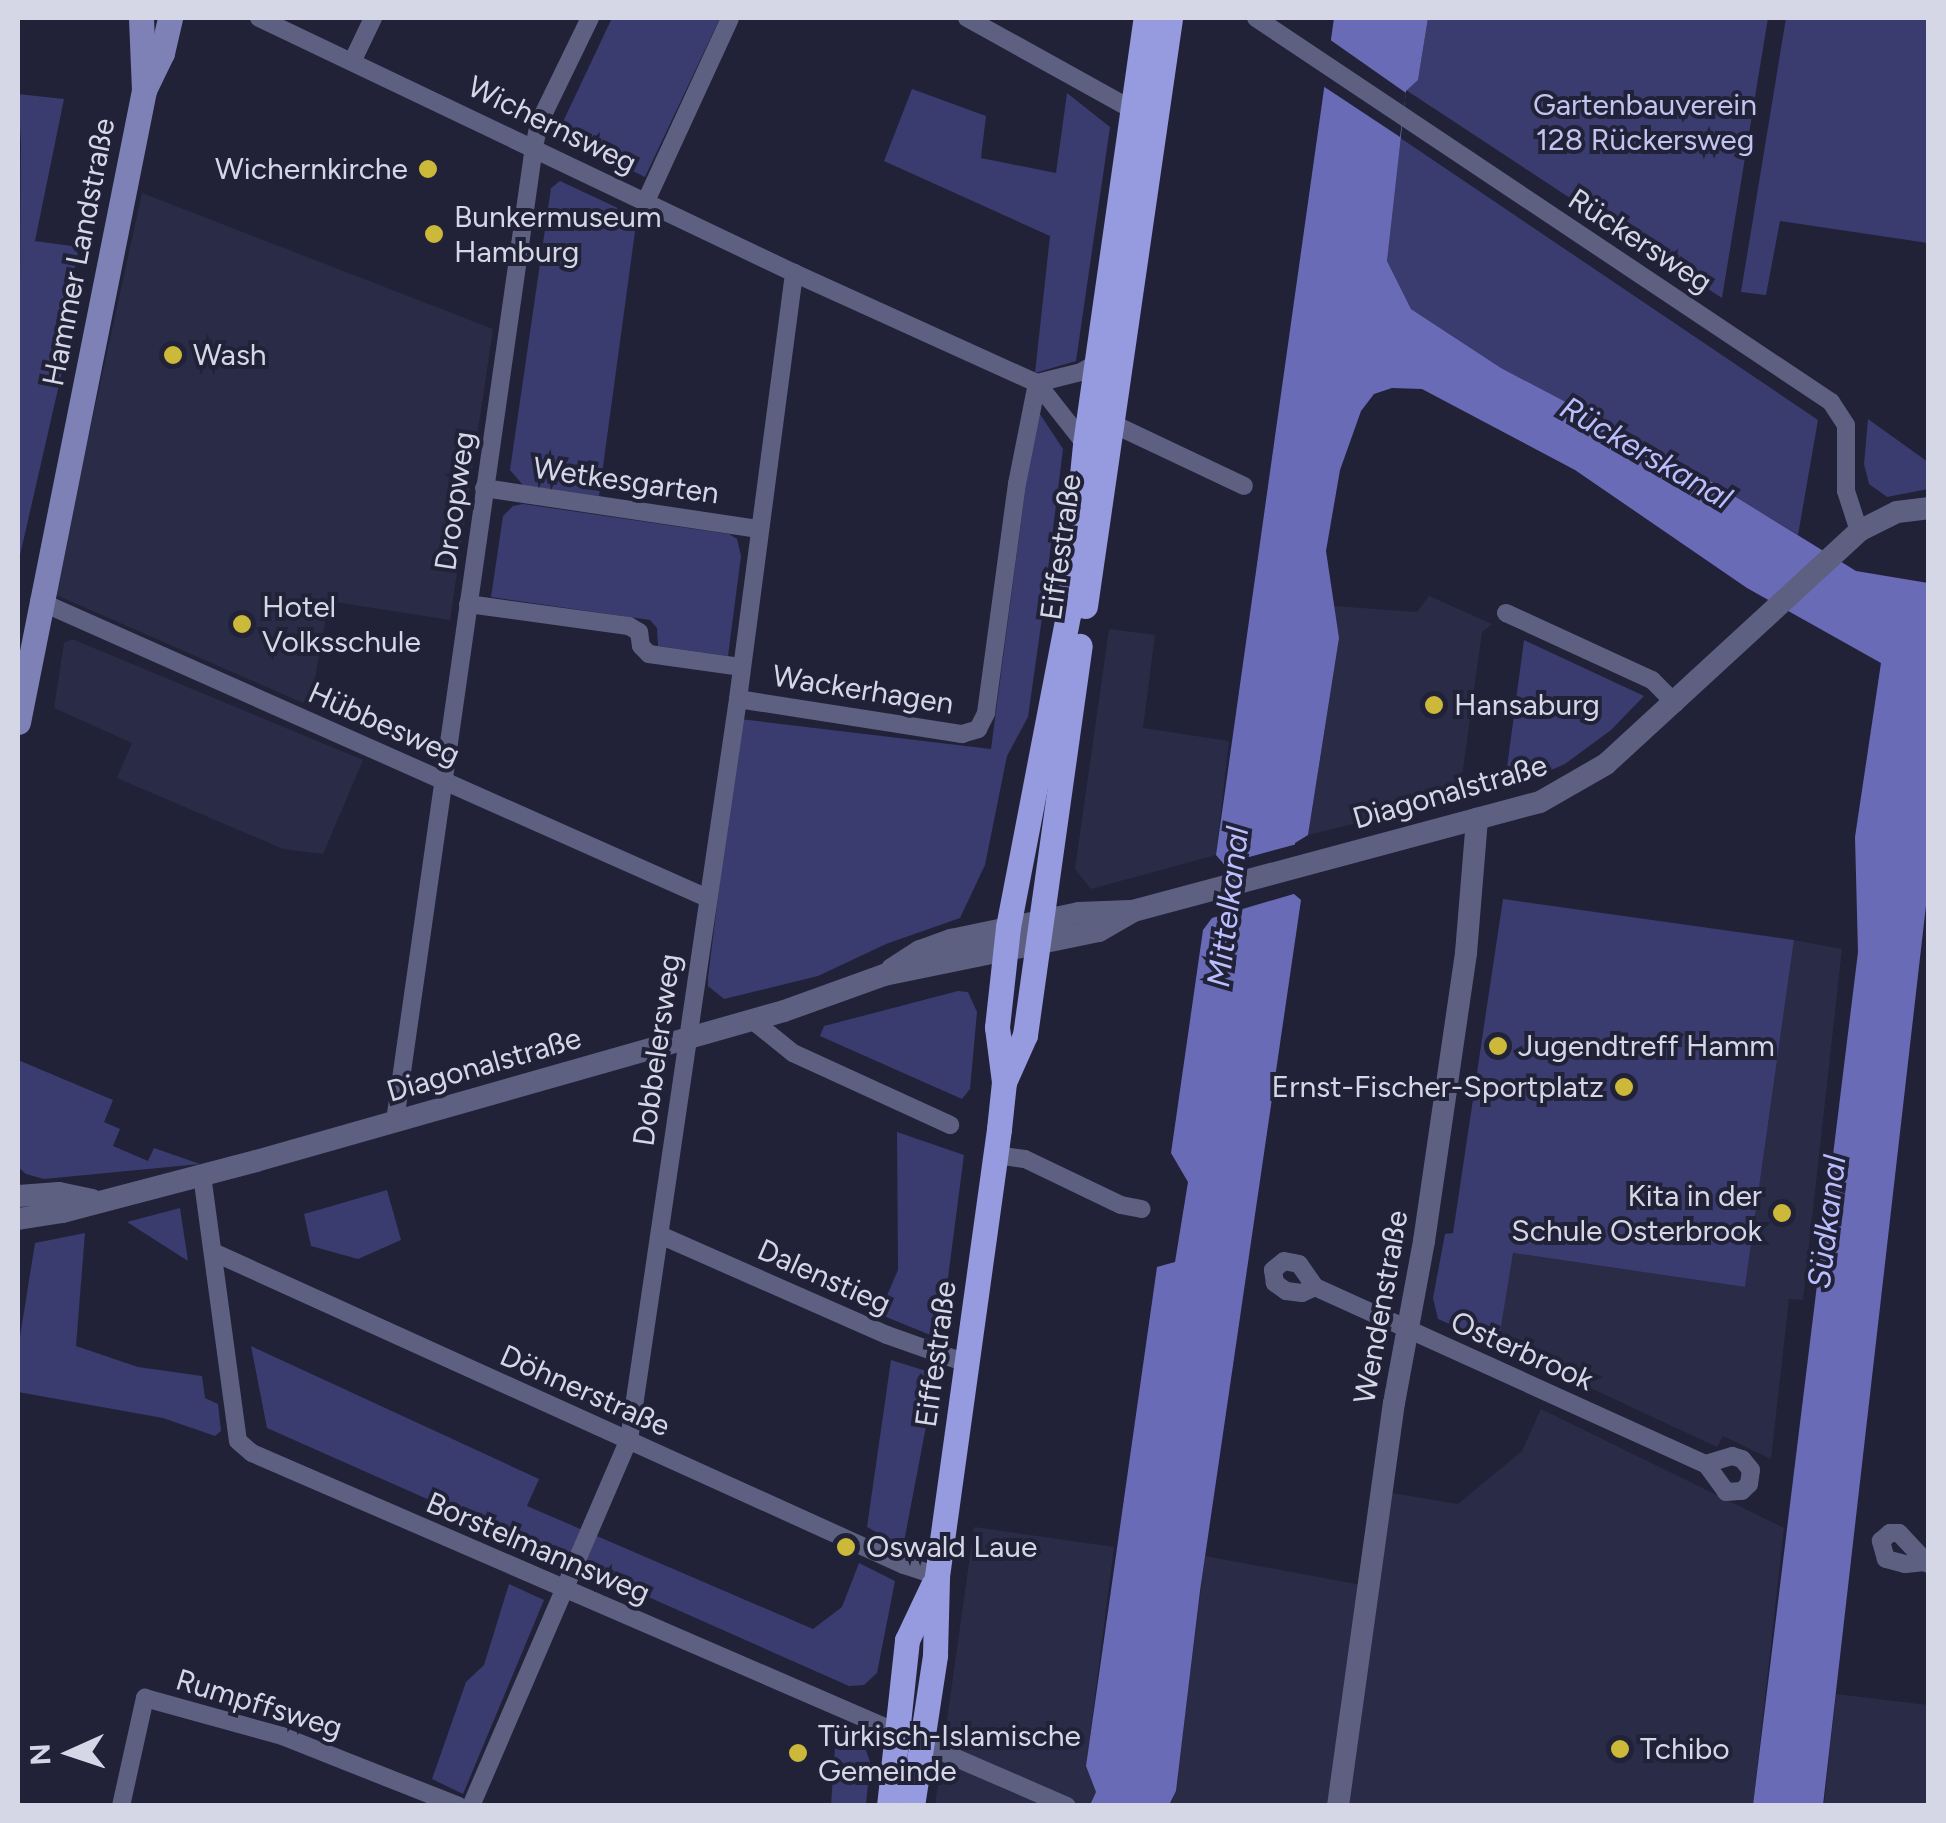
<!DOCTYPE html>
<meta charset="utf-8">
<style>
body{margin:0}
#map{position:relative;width:1946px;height:1823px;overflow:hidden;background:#212238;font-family:Figtree,sans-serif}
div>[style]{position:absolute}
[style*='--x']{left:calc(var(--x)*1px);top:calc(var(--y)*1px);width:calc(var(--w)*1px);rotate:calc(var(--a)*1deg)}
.built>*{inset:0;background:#2a2b46}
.green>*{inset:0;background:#3a3b6e}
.water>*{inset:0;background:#696bb7}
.pier>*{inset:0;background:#212238}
.minor>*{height:18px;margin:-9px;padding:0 9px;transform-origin:9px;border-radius:9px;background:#5d6081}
.tertiary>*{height:22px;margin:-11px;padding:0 11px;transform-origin:11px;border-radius:11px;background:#5d6081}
.secondary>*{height:25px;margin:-12.5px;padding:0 12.5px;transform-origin:12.5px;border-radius:12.5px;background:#7d81b5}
.primary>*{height:25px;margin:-12.5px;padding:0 12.5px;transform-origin:12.5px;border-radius:12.5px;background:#969ade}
.dots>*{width:28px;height:28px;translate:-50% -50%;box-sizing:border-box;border:5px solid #212238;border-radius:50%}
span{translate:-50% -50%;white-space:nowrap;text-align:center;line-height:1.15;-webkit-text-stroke:8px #212238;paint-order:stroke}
.park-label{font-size:30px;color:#c1c4ee}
.street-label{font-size:30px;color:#d5d7e6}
.poi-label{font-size:30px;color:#d5d7e6}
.right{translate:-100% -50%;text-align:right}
.left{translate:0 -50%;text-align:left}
.water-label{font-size:32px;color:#babefd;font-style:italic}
.frame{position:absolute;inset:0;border:20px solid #d5d7e6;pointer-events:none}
.north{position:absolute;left:20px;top:1703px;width:100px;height:100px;-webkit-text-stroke:8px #212238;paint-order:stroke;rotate:267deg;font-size:28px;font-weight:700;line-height:40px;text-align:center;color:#d5d7e6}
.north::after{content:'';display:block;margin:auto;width:35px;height:45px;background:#d5d7e6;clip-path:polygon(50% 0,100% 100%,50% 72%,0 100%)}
</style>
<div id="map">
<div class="built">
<div style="clip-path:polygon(142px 193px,493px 329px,450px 620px,329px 601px,310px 706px,54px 594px)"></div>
<div style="clip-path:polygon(1429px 596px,1492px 624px,1482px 632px,1459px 798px,1308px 835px,1339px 638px,1334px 606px,1417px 612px)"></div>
<div style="clip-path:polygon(1109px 629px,1155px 635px,1143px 728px,1229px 741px,1216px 855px,1091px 889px,1075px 869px)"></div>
<div style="clip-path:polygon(72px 639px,363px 760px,323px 854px,283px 849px,117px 778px,132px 743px,54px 708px,64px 643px)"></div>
<div style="clip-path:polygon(1794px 940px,1842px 949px,1803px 1300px,1789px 1299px,1771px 1459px,1723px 1436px,1717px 1447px,1498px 1345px,1512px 1253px,1745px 1287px)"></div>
<div style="clip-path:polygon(1541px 1409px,1784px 1528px,1753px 1805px,1169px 1806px,1176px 1791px,1205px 1556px,1367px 1586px,1380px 1491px,1458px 1504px,1522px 1451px)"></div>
<div style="clip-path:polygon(974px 1527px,1114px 1547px,1086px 1766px,1096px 1792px,1090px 1805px,935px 1806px)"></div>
<div style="clip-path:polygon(1836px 1694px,1928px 1705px,1928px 1805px,1824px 1805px)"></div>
</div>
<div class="green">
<div style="clip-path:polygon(612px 18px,720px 18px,645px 177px,563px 137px,561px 126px)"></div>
<div style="clip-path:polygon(1428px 18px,1768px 18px,1722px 298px,1406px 90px,1418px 80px)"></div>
<div style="clip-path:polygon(1786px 18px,1928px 18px,1928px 243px,1780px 221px,1766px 295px,1741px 292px)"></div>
<div style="clip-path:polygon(912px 89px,986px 116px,981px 158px,1056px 173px,1067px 93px,1110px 127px,1076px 361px,1035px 373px,1050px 236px,884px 161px)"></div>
<div style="clip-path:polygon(18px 94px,64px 99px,35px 241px,79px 247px,72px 281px,80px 293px,18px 564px,21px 142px)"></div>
<div style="clip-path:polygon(1399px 137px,1818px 420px,1798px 535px,1676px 460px,1501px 368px,1411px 309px,1387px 261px)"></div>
<div style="clip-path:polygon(560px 181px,637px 217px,599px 496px,523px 485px,510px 470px,551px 188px)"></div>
<div style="clip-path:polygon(1036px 408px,1063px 449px,1041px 625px,1028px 717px,1007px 756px,985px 865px,960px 918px,886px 944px,818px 976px,724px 999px,708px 986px,708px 978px,740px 719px,991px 749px)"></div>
<div style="clip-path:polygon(1868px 419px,1928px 462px,1928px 489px,1887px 497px,1869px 484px,1864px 464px)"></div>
<div style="clip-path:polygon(523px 504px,729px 534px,737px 539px,741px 556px,728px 656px,658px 646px,657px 628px,650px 620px,491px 597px,503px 516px,513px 506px)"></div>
<div style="clip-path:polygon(1524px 640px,1644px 696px,1611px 730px,1565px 764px,1504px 790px)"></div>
<div style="clip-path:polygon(1503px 899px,1794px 940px,1745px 1287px,1513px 1253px,1498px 1345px,1438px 1319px,1433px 1298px,1445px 1234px,1453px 1233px)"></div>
<div style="clip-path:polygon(958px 991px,968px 992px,977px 1012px,970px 1089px,962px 1099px,820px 1036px,824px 1026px)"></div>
<div style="clip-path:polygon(18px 1060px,113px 1100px,104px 1122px,120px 1129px,113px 1146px,148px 1161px,154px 1148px,200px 1164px,44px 1179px,26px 1174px,18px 1167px)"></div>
<div style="clip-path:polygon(897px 1132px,964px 1155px,940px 1339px,879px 1314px,898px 1270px)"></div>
<div style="clip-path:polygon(387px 1190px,401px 1240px,358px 1259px,311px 1246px,304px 1214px)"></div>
<div style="clip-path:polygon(180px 1208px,188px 1261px,127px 1222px)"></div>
<div style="clip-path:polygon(85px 1233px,76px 1346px,138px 1367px,202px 1376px,205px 1398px,218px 1404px,221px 1431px,215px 1436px,163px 1418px,18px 1392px,18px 1349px,35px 1243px)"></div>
<div style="clip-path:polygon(251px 1346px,539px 1479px,527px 1506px,813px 1629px,842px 1607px,859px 1563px,895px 1581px,877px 1673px,864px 1685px,849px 1686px,267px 1428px)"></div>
<div style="clip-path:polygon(891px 1360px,936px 1374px,903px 1547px,867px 1527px)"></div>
<div style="clip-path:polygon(509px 1584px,544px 1600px,463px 1794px,432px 1779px,466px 1682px,484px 1665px)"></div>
<div style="clip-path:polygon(836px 1734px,863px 1742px,870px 1762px,866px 1805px,831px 1805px)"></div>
</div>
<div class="water">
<div style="clip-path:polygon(1334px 18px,1428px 18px,1418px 80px,1406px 91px,1387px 261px,1411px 309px,1501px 368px,1676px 460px,1856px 571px,1928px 583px,1928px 888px,1823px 1805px,1753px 1805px,1858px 952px,1855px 837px,1881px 663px,1747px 588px,1575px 470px,1422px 389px,1392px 388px,1374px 394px,1361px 411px,1340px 470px,1326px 551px,1339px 638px,1308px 835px,1295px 843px,1294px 894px,1301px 900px,1200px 1591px,1176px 1791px,1169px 1805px,1090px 1805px,1096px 1792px,1086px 1766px,1157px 1267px,1175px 1262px,1188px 1182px,1171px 1153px,1203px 930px,1212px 918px,1222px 915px,1223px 863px,1216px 855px)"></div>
</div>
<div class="pier">
<div style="clip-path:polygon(1329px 39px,1406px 93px,1400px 137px,1323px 86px)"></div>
<div style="clip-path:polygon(1297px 844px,1297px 893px,1219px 916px,1220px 865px)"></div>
</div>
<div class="minor">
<div style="--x:259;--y:18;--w:593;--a:25.48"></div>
<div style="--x:794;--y:273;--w:267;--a:24.4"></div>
<div style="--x:1037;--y:383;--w:78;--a:51.8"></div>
<div style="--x:967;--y:18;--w:190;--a:29"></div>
<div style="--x:1256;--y:18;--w:691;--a:33.74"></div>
<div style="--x:1831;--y:402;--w:27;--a:57"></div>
<div style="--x:1846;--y:425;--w:66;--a:90"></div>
<div style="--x:1846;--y:491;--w:42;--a:72"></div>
<div style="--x:353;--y:60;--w:47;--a:-64.5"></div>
<div style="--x:646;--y:201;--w:201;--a:-65.3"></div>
<div style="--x:1037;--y:383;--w:45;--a:-14"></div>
<div style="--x:1081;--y:372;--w:24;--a:-30"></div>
<div style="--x:1111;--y:423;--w:147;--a:25.3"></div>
<div style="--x:484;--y:488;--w:278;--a:8.5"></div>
<div style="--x:39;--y:601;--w:729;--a:23.96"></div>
<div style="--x:468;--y:604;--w:162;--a:7.8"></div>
<div style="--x:629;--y:626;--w:12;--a:31"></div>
<div style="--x:639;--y:632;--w:14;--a:82"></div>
<div style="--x:641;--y:646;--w:11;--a:45"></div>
<div style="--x:649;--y:654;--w:92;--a:8.1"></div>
<div style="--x:1506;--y:613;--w:161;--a:24.7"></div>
<div style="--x:1652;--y:680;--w:33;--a:45"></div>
<div style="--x:738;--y:699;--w:227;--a:8.9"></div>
<div style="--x:962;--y:734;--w:17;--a:-17"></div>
<div style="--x:978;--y:729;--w:18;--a:-63"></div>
<div style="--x:986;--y:713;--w:231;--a:-82.3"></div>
<div style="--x:1017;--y:484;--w:103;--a:-78.8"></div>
<div style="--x:752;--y:1020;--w:53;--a:38.8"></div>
<div style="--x:793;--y:1053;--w:173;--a:24.6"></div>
<div style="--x:395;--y:1121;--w:984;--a:-81.88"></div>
<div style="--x:534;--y:147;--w:25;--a:-78"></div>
<div style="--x:539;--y:123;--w:117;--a:-64.1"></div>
<div style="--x:996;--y:1155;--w:29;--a:8"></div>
<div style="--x:1025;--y:1159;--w:106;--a:25.6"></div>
<div style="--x:1121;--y:1205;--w:21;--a:11"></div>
<div style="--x:202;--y:1175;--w:268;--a:82.3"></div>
<div style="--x:238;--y:1441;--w:18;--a:41"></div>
<div style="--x:252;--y:1453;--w:888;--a:23.42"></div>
<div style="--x:660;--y:1235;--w:248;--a:23.8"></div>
<div style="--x:887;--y:1335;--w:87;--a:19.5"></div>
<div style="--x:213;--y:1252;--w:759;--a:24.37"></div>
<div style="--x:904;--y:1565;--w:35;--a:18"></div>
<div style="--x:1315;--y:1287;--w:14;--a:155"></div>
<div style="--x:1302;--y:1293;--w:16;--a:-173"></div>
<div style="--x:1286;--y:1291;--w:14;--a:-144"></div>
<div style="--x:1275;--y:1283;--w:13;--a:-99"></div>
<div style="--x:1273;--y:1270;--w:14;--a:-39"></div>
<div style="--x:1284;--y:1261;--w:15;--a:11"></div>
<div style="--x:1299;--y:1264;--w:28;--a:55"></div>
<div style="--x:1315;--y:1287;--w:429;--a:24.4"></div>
<div style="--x:1706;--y:1464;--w:34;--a:54"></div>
<div style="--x:1726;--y:1492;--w:16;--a:-4"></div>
<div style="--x:1742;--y:1491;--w:10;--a:-45"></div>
<div style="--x:1749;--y:1484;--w:14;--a:-82"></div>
<div style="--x:1751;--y:1470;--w:14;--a:-129"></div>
<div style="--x:1742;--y:1459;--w:10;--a:-163"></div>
<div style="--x:1732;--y:1456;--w:27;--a:163"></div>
<div style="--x:1925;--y:1562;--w:20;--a:174"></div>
<div style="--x:1905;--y:1564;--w:20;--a:-165"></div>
<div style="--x:1886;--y:1559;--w:19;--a:-106"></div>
<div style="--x:1881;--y:1541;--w:12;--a:-42"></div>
<div style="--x:1890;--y:1533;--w:9;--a:0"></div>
<div style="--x:1899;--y:1533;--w:42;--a:46.9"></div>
<div style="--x:121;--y:1806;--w:111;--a:-77.5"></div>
<div style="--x:145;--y:1698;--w:142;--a:15.5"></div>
<div style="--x:282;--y:1736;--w:190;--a:21.6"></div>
<div style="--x:471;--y:1806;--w:399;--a:-66.7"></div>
<div style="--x:629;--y:1440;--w:749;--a:-81.63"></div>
<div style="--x:738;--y:699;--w:430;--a:-82.5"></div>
</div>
<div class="tertiary">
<div style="--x:892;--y:969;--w:33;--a:-33"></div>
<div style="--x:920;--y:951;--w:33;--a:-20"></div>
<div style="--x:951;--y:940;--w:131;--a:-11.9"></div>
<div style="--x:1079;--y:913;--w:51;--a:-2.2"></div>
<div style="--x:18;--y:1196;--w:41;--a:-4.2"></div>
<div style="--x:59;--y:1193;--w:34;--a:12"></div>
<div style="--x:18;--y:1219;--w:45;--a:-9"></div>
<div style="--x:62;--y:1212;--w:201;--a:-14.7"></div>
<div style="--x:256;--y:1161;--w:549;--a:-15.86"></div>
<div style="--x:784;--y:1011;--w:106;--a:-19.8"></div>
<div style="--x:884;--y:975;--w:219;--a:-11.6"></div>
<div style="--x:1099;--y:931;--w:39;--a:-30"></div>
<div style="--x:1133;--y:911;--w:421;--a:-15"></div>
<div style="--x:1540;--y:802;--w:76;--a:-29.9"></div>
<div style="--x:1606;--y:764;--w:344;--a:-42.6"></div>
<div style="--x:1859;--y:531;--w:42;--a:-26.6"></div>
<div style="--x:1897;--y:512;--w:31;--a:-7"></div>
<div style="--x:1338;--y:1806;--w:407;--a:-82.1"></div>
<div style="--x:1394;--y:1403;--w:165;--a:-79.5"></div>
<div style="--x:1424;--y:1241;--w:291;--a:-81.7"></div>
<div style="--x:1466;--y:953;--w:135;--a:-85.3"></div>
</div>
<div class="secondary">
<div style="--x:144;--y:90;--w:41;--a:-64.1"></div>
<div style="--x:162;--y:53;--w:36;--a:-77"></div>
<div style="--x:18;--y:722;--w:644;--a:-78.72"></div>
<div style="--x:144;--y:90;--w:72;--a:-92.4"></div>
</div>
<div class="primary">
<div style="--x:1085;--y:606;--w:594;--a:-81.77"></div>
<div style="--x:1004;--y:1082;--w:51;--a:-65.9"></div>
<div style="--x:1025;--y:1035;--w:393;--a:-82"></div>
<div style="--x:889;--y:1806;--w:167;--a:-83.8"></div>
<div style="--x:907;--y:1640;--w:61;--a:-64.7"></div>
<div style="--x:912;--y:1806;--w:153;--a:-81.3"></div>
<div style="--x:935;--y:1655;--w:79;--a:-88.5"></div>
<div style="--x:937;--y:1576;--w:451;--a:-82.1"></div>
<div style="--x:999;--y:1129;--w:47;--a:-83.9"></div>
<div style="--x:1004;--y:1082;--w:55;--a:-97.3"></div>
<div style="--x:997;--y:1027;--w:101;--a:-83.7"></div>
<div style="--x:1008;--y:927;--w:318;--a:-79.1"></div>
<div style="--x:1068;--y:615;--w:172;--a:-84.3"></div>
<div style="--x:1085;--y:444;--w:430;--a:-81.9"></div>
</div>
<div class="dots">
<div style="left:428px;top:169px;background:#ccb939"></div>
<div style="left:434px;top:234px;background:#ccb939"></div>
<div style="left:173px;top:355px;background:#ccb939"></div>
<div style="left:242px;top:624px;background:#ccb939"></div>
<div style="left:1434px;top:705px;background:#ccb939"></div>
<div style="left:1498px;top:1046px;background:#ccb939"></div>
<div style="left:1624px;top:1087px;background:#ccb939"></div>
<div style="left:1782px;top:1213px;background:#ccb939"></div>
<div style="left:846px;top:1547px;background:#ccb939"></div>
<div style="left:1620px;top:1749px;background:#ccb939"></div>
<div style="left:798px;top:1753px;background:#ccb939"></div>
</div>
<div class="park-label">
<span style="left:1645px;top:122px">Gartenbauverein<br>128 Rückersweg</span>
</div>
<div class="street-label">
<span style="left:552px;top:125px;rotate:26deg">Wichernsweg</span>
<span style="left:1640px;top:241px;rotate:33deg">Rückersweg</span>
<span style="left:79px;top:252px;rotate:-79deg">Hammer Landstraße</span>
<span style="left:626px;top:481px;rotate:8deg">Wetkesgarten</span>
<span style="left:455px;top:501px;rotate:-82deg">Droopweg</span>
<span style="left:1061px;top:547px;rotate:-82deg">Eiffestraße</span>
<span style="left:863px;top:690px;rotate:9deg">Wackerhagen</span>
<span style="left:384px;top:724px;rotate:24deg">Hübbesweg</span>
<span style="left:1450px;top:792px;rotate:-16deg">Diagonalstraße</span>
<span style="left:657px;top:1050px;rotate:-82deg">Dobbelersweg</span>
<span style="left:484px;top:1065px;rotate:-16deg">Diagonalstraße</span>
<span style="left:824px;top:1277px;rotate:24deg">Dalenstieg</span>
<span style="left:1381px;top:1307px;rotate:-80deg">Wendenstraße</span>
<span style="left:1522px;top:1351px;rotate:24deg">Osterbrook</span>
<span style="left:936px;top:1354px;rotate:-82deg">Eiffestraße</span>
<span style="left:585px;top:1391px;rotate:24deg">Döhnerstraße</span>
<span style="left:538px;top:1548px;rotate:23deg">Borstelmannsweg</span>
<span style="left:259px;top:1704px;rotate:17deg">Rumpffsweg</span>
</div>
<div class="poi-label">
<span class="right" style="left:408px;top:169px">Wichernkirche</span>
<span class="left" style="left:454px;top:234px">Bunkermuseum<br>Hamburg</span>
<span class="left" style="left:193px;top:355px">Wash</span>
<span class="left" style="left:262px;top:624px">Hotel<br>Volksschule</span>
<span class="left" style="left:1454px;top:705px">Hansaburg</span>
<span class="left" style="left:1518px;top:1046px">Jugendtreff Hamm</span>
<span class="right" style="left:1604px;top:1087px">Ernst-Fischer-Sportplatz</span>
<span class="right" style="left:1762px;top:1213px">Kita in der<br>Schule Osterbrook</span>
<span class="left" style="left:866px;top:1547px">Oswald Laue</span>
<span class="left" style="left:818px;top:1753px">Türkisch-Islamische<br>Gemeinde</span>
<span class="left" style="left:1640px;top:1749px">Tchibo</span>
</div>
<div class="water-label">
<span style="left:1646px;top:453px;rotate:30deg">Rückerskanal</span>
<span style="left:1228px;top:907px;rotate:-83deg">Mittelkanal</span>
<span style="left:1827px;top:1222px;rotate:-83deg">Südkanal</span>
</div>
<div class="frame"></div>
<div class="north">N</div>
</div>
